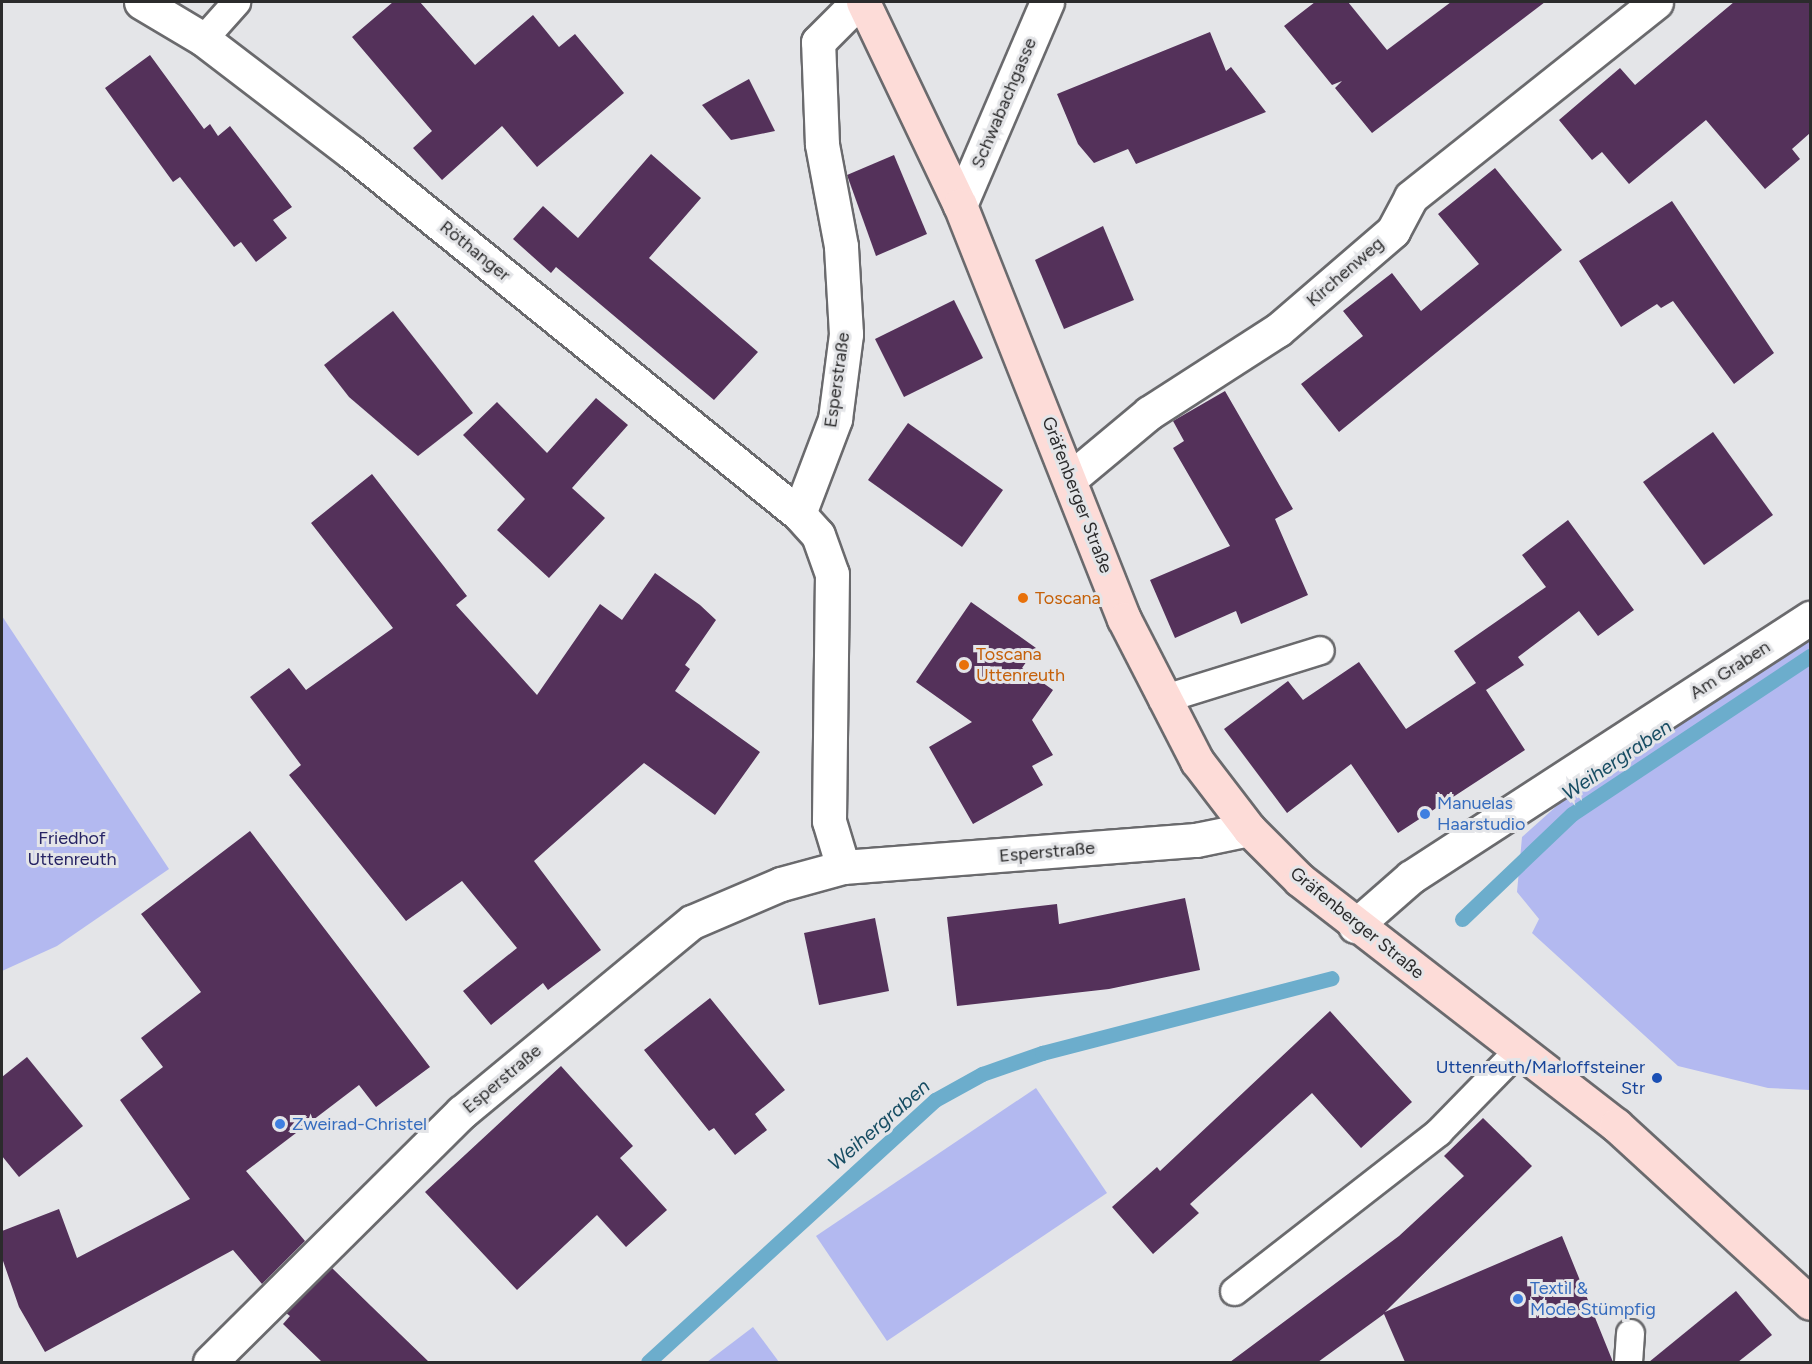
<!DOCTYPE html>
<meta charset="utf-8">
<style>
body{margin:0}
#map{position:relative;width:1812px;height:1364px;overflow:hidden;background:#e4e5e8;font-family:Figtree,sans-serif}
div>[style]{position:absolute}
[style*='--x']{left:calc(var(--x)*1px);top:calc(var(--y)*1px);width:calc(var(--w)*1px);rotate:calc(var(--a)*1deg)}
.green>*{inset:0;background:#b3b9f0}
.stream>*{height:15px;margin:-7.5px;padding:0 7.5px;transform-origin:7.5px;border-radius:7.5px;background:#6cadcc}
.building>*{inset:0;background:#54315a}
.roads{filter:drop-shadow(2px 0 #6a6a6d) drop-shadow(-2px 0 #6a6a6d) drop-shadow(0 2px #6a6a6d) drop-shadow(0 -2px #6a6a6d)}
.lane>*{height:27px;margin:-13.5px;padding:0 13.5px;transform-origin:13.5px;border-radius:13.5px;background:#fff}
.street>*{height:33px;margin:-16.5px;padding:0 16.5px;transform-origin:16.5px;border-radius:16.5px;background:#fff}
.secondary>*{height:33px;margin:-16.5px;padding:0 16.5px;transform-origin:16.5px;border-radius:16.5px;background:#fddcd8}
.dots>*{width:16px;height:16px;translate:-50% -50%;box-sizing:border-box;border:3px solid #e4e5e8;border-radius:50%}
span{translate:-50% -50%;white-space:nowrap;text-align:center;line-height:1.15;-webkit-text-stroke:6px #e4e5e8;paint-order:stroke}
.street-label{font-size:18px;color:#2b2b2c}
.food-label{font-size:18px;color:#c56008}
.left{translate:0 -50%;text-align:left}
.shop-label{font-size:18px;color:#366cbe}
.park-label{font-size:18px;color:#262364}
.transit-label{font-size:18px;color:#164399}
.right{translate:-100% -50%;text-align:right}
.water-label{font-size:20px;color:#174d63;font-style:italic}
.frame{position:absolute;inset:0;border:3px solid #2b2b2c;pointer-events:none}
</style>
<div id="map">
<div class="green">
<div style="clip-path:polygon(2px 616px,169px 869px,57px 946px,2px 971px)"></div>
<div style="clip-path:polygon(1810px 639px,1810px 1090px,1768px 1088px,1678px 1066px,1532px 933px,1539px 919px,1517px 892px,1522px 837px,1560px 803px)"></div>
<div style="clip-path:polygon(1036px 1088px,1107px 1193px,887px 1341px,816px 1236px)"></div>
<div style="clip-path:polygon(753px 1327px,779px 1362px,707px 1362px)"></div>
</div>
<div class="stream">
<div style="--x:1462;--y:919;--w:152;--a:-43.7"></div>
<div style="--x:1572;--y:814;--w:286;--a:-33.6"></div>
<div style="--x:648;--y:1362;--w:389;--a:-42.4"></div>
<div style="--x:935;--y:1100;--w:54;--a:-29"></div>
<div style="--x:982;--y:1074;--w:64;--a:-19.3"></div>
<div style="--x:1042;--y:1053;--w:299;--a:-14.5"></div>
</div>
<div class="building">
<div style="clip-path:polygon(393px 2px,420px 2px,475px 65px,533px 15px,559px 47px,575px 34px,624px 93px,537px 167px,502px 126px,442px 180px,413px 148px,432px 131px,352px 37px)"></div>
<div style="clip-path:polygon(1315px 2px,1348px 2px,1387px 50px,1451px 2px,1545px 2px,1372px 133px,1335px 88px,1342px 81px,1332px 85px,1284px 26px)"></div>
<div style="clip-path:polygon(1734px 2px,1810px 2px,1810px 133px,1792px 149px,1800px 159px,1765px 189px,1706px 120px,1629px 184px,1602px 152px,1592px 160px,1559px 120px,1620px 68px,1635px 85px)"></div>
<div style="clip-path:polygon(1210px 32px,1226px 71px,1231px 67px,1266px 112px,1136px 164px,1128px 149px,1094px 163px,1078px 144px,1057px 94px)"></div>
<div style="clip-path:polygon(150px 55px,204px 129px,210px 124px,218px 136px,230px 126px,292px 207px,273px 220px,287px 238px,256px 262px,241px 242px,234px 247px,180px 177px,173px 182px,105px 88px)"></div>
<div style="clip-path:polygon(749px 79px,775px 131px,731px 140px,702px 105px)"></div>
<div style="clip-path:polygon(651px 154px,701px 198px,649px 258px,758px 352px,714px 400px,556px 267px,551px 273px,513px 239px,543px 206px,578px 238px)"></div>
<div style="clip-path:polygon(894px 155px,927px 234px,876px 256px,847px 175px)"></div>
<div style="clip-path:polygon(1495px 168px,1562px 250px,1339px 432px,1301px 384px,1363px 336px,1343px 311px,1392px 273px,1421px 311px,1479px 264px,1438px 214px)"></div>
<div style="clip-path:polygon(1672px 201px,1774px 353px,1734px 384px,1673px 301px,1661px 308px,1657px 304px,1621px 327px,1579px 261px)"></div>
<div style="clip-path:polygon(1103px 226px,1134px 300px,1064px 329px,1035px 260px)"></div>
<div style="clip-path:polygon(954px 300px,983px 358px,904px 397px,875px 339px)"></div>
<div style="clip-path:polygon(393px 311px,473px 413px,418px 456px,349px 397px,324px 365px)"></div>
<div style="clip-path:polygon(1225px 391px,1293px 509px,1275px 519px,1308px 595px,1241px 624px,1236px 611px,1175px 638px,1150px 580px,1230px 546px,1173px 448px,1184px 441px,1173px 421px)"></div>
<div style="clip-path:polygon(596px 398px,628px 425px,572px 488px,605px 518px,549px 578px,497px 530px,525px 499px,463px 435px,497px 402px,547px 453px)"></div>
<div style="clip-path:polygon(908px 423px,1003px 490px,962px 547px,868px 480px)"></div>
<div style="clip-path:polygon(1713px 432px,1773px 515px,1704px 565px,1643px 482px)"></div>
<div style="clip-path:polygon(372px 474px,467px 596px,456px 605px,537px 695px,600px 604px,622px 620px,655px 573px,700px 605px,716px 620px,685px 665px,690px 669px,675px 691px,760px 752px,715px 815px,644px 763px,534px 861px,601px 950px,548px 990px,543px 983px,491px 1025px,463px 991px,517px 948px,462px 881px,406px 921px,289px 775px,301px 765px,250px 697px,289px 668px,306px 690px,393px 628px,311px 523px)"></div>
<div style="clip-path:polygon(1568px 520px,1634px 610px,1598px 636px,1579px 611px,1518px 657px,1524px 665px,1486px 690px,1525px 750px,1398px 833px,1351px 764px,1287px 813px,1224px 729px,1288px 681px,1303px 700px,1359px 662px,1406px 729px,1476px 683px,1454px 651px,1546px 587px,1522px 555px)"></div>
<div style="clip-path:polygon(971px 602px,1036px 648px,1022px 668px,1053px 690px,1032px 720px,1053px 755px,1032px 766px,1043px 785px,973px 824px,929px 747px,972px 722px,916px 682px)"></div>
<div style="clip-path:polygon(250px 831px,430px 1067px,376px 1107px,359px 1085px,246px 1171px,305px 1241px,262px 1284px,233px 1250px,45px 1352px,19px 1307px,2px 1258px,2px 1231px,59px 1209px,77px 1258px,190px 1199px,120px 1100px,163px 1067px,141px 1038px,201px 992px,141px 914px)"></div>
<div style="clip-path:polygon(1185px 898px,1200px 970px,1109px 989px,957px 1006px,947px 917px,1057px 904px,1059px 924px)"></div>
<div style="clip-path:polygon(875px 918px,889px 991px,819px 1005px,804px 933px)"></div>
<div style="clip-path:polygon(710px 998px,785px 1090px,755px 1114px,767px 1130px,735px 1155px,714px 1128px,709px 1131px,644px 1050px)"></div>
<div style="clip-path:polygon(1330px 1011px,1412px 1102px,1361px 1148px,1312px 1093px,1190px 1204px,1199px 1213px,1153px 1254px,1112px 1207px,1157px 1167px,1160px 1171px)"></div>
<div style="clip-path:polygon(27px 1057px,83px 1126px,19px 1177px,2px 1156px,2px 1077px)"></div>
<div style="clip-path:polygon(561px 1066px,633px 1146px,620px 1158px,667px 1210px,626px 1247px,597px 1215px,517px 1290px,425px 1192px)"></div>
<div style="clip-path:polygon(1483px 1118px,1532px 1166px,1385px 1312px,1562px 1236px,1613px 1362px,1405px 1362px,1384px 1314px,1318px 1362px,1230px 1362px,1399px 1236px,1464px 1176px,1444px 1156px)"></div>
<div style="clip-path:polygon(332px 1268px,371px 1306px,429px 1362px,322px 1362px,283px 1324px,290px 1316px,286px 1313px)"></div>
<div style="clip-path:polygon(1736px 1291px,1772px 1335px,1738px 1362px,1649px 1362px)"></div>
</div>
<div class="roads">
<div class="lane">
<div style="--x:203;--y:39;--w:50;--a:-48.3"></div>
<div style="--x:1162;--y:699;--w:165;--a:-17.2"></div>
<div style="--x:1234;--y:1291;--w:259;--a:-37.9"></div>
<div style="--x:1438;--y:1132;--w:117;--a:-45.7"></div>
<div style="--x:1628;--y:1362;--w:29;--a:-86"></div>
</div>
<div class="street">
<div style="--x:141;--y:2;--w:72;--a:30.8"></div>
<div style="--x:203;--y:39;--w:186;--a:37.4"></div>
<div style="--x:351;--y:152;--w:576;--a:38.94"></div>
<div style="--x:799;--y:514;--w:28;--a:48"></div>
<div style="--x:818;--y:535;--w:41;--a:70.3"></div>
<div style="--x:832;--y:574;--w:247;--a:90.7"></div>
<div style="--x:829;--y:821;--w:48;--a:73.1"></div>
<div style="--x:960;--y:205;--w:221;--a:-66.8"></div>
<div style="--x:1071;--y:478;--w:102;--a:-39.8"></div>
<div style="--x:1149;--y:413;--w:153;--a:-32.8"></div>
<div style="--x:1278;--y:330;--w:152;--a:-40.7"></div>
<div style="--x:1393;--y:231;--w:38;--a:-62"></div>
<div style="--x:1411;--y:197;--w:313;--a:-38.5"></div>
<div style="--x:799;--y:514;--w:102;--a:-69.2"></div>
<div style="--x:835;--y:419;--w:86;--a:-82.6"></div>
<div style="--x:846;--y:334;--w:88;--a:-93.3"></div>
<div style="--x:841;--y:246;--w:104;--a:-100.6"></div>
<div style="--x:822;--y:144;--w:102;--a:-92.2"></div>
<div style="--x:818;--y:42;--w:57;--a:-45"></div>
<div style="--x:1355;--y:926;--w:74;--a:-41.2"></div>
<div style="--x:1411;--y:877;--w:476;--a:-33"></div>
<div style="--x:210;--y:1362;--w:355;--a:-44.8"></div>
<div style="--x:462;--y:1112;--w:298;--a:-39.6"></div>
<div style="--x:692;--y:922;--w:97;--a:-23.1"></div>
<div style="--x:781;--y:884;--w:64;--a:-15.3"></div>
<div style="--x:843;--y:867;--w:354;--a:-4.4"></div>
<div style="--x:1196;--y:840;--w:54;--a:-11.7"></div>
</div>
<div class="secondary">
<div style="--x:863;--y:2;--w:225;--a:64.5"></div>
<div style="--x:960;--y:205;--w:445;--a:68.4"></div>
<div style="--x:1124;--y:619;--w:160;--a:62.8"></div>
<div style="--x:1197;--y:761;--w:86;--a:52.6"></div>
<div style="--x:1249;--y:829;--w:72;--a:45"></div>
<div style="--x:1300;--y:880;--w:400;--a:37.8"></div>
<div style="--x:1616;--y:1125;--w:263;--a:42.5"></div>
</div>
</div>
<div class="dots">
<div style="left:1023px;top:598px;background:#e8710a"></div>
<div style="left:964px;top:665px;background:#e8710a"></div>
<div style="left:1425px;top:814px;background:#3f7fe0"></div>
<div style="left:1657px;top:1078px;background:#1a4fb4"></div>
<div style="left:280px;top:1124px;background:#3f7fe0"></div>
<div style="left:1518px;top:1299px;background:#3f7fe0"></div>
</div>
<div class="street-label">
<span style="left:1004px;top:103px;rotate:-67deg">Schwabachgasse</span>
<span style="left:475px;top:251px;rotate:39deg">Röthanger</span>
<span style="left:1345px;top:272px;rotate:-41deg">Kirchenweg</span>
<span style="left:837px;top:380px;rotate:-82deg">Esperstraße</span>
<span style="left:1077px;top:495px;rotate:69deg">Gräfenberger Straße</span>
<span style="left:1730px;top:670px;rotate:-33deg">Am Graben</span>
<span style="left:1047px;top:852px;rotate:-5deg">Esperstraße</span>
<span style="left:1357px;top:923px;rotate:39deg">Gräfenberger Straße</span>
<span style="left:502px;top:1079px;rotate:-40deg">Esperstraße</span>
</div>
<div class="food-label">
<span class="left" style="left:1035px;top:598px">Toscana</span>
<span class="left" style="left:976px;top:665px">Toscana<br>Uttenreuth</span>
</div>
<div class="shop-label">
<span class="left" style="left:1437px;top:814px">Manuelas<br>Haarstudio</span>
<span class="left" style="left:292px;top:1124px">Zweirad-Christel</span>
<span class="left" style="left:1530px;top:1299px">Textil &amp;<br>Mode Stümpfig</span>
</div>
<div class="park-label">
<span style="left:72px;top:849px">Friedhof<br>Uttenreuth</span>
</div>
<div class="transit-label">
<span class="right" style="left:1645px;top:1078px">Uttenreuth/Marloffsteiner<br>Str</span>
</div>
<div class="water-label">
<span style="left:1617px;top:760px;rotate:-34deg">Weihergraben</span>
<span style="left:879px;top:1125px;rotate:-41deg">Weihergraben</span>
</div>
<div class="frame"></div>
</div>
